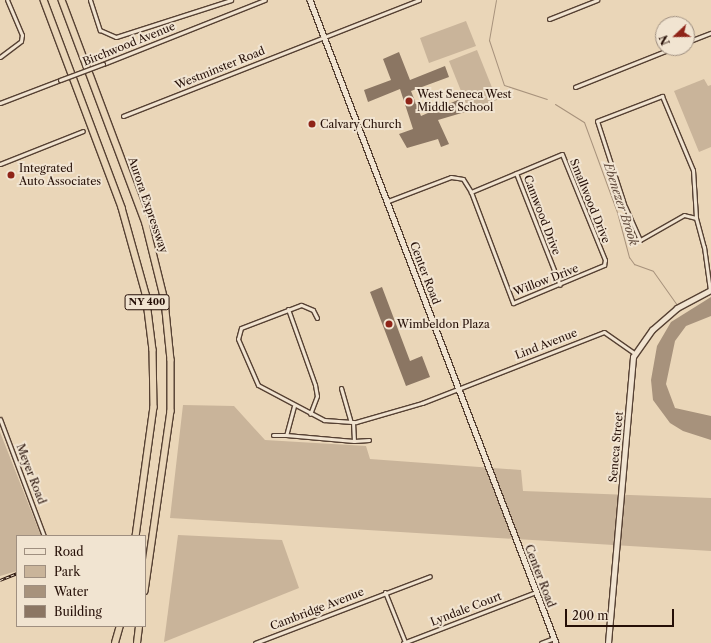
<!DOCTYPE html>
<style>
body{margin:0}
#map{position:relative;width:711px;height:643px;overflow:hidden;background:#ead6b8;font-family:"Libre Caslon Text",serif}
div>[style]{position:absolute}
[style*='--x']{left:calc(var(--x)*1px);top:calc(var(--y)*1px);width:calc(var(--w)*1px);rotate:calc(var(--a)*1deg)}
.green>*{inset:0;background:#c9b49a}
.water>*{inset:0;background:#a7927c}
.stream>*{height:1px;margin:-0.5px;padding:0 0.5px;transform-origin:0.5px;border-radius:0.5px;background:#a7927c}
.building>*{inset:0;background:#8b7663}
.roads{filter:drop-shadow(1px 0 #564133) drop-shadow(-1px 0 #564133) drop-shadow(0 1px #564133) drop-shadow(0 -1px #564133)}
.street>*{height:3px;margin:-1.5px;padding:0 1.5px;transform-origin:1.5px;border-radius:1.5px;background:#f1e4d1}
.secondary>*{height:4.5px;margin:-2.25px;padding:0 2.25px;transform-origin:2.25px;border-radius:2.25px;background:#f1e4d1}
.highway>*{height:5.5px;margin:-2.75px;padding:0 2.75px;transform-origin:2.75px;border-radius:2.75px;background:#ead6b8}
.rail>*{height:2.5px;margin-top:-1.25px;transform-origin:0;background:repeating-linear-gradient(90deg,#f1e4d1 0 3px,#250f07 0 6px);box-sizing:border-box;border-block:1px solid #250f07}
.bridges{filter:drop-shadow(1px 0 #564133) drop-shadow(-1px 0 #564133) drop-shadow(0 1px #564133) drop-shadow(0 -1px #564133)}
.street-bridge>*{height:3px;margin:-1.5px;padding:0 1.5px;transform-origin:1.5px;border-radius:1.5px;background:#f1e4d1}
.dots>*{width:11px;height:11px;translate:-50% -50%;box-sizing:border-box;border:2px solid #f1e4d1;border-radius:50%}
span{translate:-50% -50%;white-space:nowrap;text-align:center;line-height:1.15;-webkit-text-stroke:4px #f1e4d1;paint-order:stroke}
.shield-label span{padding:1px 3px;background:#f1e4d1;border:1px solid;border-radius:3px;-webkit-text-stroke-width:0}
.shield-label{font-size:10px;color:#250f07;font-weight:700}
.street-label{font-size:11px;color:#250f07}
.poi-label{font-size:11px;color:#250f07}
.left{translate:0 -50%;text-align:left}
.water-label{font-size:12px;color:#604a3c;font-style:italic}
.legend{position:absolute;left:16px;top:535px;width:130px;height:92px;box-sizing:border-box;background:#f1e4d1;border:1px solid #9f8f80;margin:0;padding:5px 7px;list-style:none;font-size:12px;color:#250f07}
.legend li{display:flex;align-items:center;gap:8px;height:20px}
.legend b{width:20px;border:1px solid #9f8f80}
.north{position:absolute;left:655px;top:16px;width:40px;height:40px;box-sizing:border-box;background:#f1e4d1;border:1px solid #9f8f80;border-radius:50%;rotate:248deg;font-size:11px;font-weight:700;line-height:16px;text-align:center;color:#250f07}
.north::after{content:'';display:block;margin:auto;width:14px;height:18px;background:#8f2418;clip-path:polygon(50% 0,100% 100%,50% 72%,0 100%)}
.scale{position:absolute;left:565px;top:609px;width:109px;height:18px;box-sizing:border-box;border:2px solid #250f07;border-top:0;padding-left:5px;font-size:12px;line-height:14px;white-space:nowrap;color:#250f07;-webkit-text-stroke:3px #f1e4d1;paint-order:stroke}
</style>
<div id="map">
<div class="green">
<div style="clip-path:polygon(466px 21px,476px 46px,429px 63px,420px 38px)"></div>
<div style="clip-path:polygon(477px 50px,497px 100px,469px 111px,449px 61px)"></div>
<div style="clip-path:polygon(704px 79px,708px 86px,711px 85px,711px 147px,699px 152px,674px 91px)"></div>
<div style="clip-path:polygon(183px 405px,234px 406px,265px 440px,366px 446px,370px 459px,521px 470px,523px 491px,711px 498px,711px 551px,170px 518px)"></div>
<div style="clip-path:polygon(0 432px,41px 536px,17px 536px,17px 571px,0 576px)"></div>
<div style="clip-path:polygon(178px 535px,282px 540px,299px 588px,164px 642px)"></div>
</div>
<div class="water">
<div style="clip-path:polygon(711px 297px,711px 316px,686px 326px,675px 341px,666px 384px,675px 408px,711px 416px,711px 440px,683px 431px,670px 423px,653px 400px,651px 380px,657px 346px,671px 322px)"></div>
</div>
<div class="stream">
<div style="--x:496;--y:0;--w:41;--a:99.9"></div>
<div style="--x:489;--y:40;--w:47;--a:71.6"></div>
<div style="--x:504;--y:85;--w:45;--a:18"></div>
<div style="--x:555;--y:104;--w:34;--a:32"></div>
<div style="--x:584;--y:122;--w:96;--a:69.9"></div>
<div style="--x:617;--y:212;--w:47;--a:75.1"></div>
<div style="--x:629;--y:257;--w:9;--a:54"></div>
<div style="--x:634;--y:264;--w:20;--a:20"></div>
<div style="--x:653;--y:271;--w:42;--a:54.8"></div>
</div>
<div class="building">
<div style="clip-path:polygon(399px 52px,410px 80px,445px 66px,449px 77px,411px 91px,421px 116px,460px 99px,465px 112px,438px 120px,449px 144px,441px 147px,438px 139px,407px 148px,399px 134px,413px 129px,400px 89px,368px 102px,364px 90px,391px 80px,383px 59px)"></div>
<div style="clip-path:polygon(382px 287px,410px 361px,422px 356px,430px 377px,406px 386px,370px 292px)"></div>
</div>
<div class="roads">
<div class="street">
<div style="--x:90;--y:0;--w:32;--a:72"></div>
<div style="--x:100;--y:30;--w:17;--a:24"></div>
<div style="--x:116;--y:37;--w:121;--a:-17.8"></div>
<div style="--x:549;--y:19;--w:52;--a:-21.6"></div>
<div style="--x:687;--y:42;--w:26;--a:-21"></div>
<div style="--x:0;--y:57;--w:26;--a:-37"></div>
<div style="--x:21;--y:41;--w:6;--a:-81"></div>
<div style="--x:22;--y:35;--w:38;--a:-113"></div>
<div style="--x:103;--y:64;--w:174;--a:-21.6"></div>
<div style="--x:575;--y:87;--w:105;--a:-21.7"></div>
<div style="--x:0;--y:103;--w:64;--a:-21"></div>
<div style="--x:123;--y:116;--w:318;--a:-21.4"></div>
<div style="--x:0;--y:164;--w:89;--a:-21.7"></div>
<div style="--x:516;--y:173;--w:120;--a:68.6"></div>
<div style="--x:388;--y:201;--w:67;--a:-20.9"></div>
<div style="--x:451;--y:177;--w:12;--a:9"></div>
<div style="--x:463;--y:179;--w:15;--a:58"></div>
<div style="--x:471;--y:192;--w:119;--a:69.3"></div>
<div style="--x:513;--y:303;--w:99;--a:-22.7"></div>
<div style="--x:604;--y:265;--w:5;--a:-79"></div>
<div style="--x:605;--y:260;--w:114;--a:-112.1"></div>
<div style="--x:562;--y:154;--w:99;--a:157.3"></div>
<div style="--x:696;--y:218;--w:12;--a:-166"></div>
<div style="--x:684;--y:215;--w:51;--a:150.4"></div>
<div style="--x:640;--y:240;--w:36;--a:-114"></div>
<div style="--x:625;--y:207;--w:90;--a:-108"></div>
<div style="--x:597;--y:121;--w:70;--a:-21"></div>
<div style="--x:662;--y:96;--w:80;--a:67.3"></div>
<div style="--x:693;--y:170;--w:48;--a:86.4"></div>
<div style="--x:696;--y:218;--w:30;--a:75"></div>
<div style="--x:704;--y:247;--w:43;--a:82.1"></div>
<div style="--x:288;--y:309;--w:81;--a:70.4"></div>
<div style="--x:315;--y:385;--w:11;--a:80"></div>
<div style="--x:317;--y:396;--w:19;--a:111"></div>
<div style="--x:317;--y:318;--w:9;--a:-117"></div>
<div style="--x:313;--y:310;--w:13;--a:-157"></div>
<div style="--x:301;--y:305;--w:64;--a:159"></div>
<div style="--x:241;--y:328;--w:11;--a:105"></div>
<div style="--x:238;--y:339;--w:50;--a:66.5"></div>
<div style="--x:258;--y:385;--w:75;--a:27.9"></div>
<div style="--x:324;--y:420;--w:32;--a:4"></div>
<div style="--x:356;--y:422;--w:69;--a:-16.1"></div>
<div style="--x:422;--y:403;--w:195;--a:-21.3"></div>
<div style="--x:604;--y:332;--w:38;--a:35"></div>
<div style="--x:341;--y:388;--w:35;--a:74"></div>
<div style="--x:294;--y:406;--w:30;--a:105"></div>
<div style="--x:286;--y:435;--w:68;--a:5"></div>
<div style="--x:354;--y:441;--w:19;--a:-93"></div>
<div style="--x:0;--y:419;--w:125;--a:69.4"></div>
<div style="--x:273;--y:435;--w:13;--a:0"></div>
<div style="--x:354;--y:441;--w:15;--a:-4"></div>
<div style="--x:385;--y:592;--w:54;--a:68.2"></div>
<div style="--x:255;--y:643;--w:187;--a:-20.9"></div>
<div style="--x:403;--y:643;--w:142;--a:-21"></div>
<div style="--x:541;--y:643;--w:14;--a:-21"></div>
</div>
<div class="secondary">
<div style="--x:310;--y:0;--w:688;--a:69.06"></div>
<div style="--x:608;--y:643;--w:287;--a:-85"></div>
<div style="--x:633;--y:357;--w:33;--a:-55"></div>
<div style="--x:652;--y:330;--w:33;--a:-41"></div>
<div style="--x:677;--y:308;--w:38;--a:-28"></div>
</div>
<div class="highway">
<div style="--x:44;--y:0;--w:222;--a:69.4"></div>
<div style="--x:122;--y:208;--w:89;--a:74.4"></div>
<div style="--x:146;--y:294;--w:56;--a:82.9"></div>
<div style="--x:153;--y:350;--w:57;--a:89"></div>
<div style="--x:154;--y:407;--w:130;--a:97.9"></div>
<div style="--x:62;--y:0;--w:239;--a:69.4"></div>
<div style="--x:146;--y:224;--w:79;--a:76.1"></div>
<div style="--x:165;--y:301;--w:59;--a:84.2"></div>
<div style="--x:171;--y:360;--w:51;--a:90"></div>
<div style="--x:171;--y:411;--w:182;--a:98.2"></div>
<div style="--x:115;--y:643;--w:18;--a:-74"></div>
<div style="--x:137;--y:643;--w:17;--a:-83"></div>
</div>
</div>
<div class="rail">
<div style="--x:0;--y:580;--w:18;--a:-22"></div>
</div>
<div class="bridges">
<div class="street-bridge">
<div style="--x:60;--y:80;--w:46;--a:-20.4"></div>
</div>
</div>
<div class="dots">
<div style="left:409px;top:101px;background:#8f2418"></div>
<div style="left:312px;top:124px;background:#8f2418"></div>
<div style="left:11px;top:175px;background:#8f2418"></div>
<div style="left:389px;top:324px;background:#8f2418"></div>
</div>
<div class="shield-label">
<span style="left:147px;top:302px">NY 400</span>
</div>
<div class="street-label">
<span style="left:129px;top:44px;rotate:-22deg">Birchwood Avenue</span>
<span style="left:220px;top:68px;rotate:-22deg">Westminster Road</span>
<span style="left:590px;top:201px;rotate:68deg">Smallwood Drive</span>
<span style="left:148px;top:205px;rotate:71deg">Aurora Expressway</span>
<span style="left:542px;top:215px;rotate:69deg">Camwood Drive</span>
<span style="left:425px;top:273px;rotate:69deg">Center Road</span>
<span style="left:546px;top:280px;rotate:-21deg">Willow Drive</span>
<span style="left:546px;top:344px;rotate:-21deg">Lind Avenue</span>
<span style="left:616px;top:447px;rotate:-85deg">Seneca Street</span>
<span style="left:31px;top:474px;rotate:69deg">Meyer Road</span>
<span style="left:540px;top:576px;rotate:69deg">Center Road</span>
<span style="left:317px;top:609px;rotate:-21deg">Cambridge Avenue</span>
<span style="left:466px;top:609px;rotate:-21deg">Lyndale Court</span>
</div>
<div class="poi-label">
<span class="left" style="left:417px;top:101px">West Seneca West<br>Middle School</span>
<span class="left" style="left:320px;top:124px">Calvary Church</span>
<span class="left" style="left:19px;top:175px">Integrated<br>Auto Associates</span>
<span class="left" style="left:397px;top:324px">Wimbeldon Plaza</span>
</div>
<div class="water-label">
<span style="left:621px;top:204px;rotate:72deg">Ebenezer Brook</span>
</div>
<ul class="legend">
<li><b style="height:5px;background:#f1e4d1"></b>Road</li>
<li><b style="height:11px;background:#c9b49a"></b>Park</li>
<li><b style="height:11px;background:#a7927c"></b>Water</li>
<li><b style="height:11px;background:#8b7663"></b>Building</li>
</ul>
<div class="north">N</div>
<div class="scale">200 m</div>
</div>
